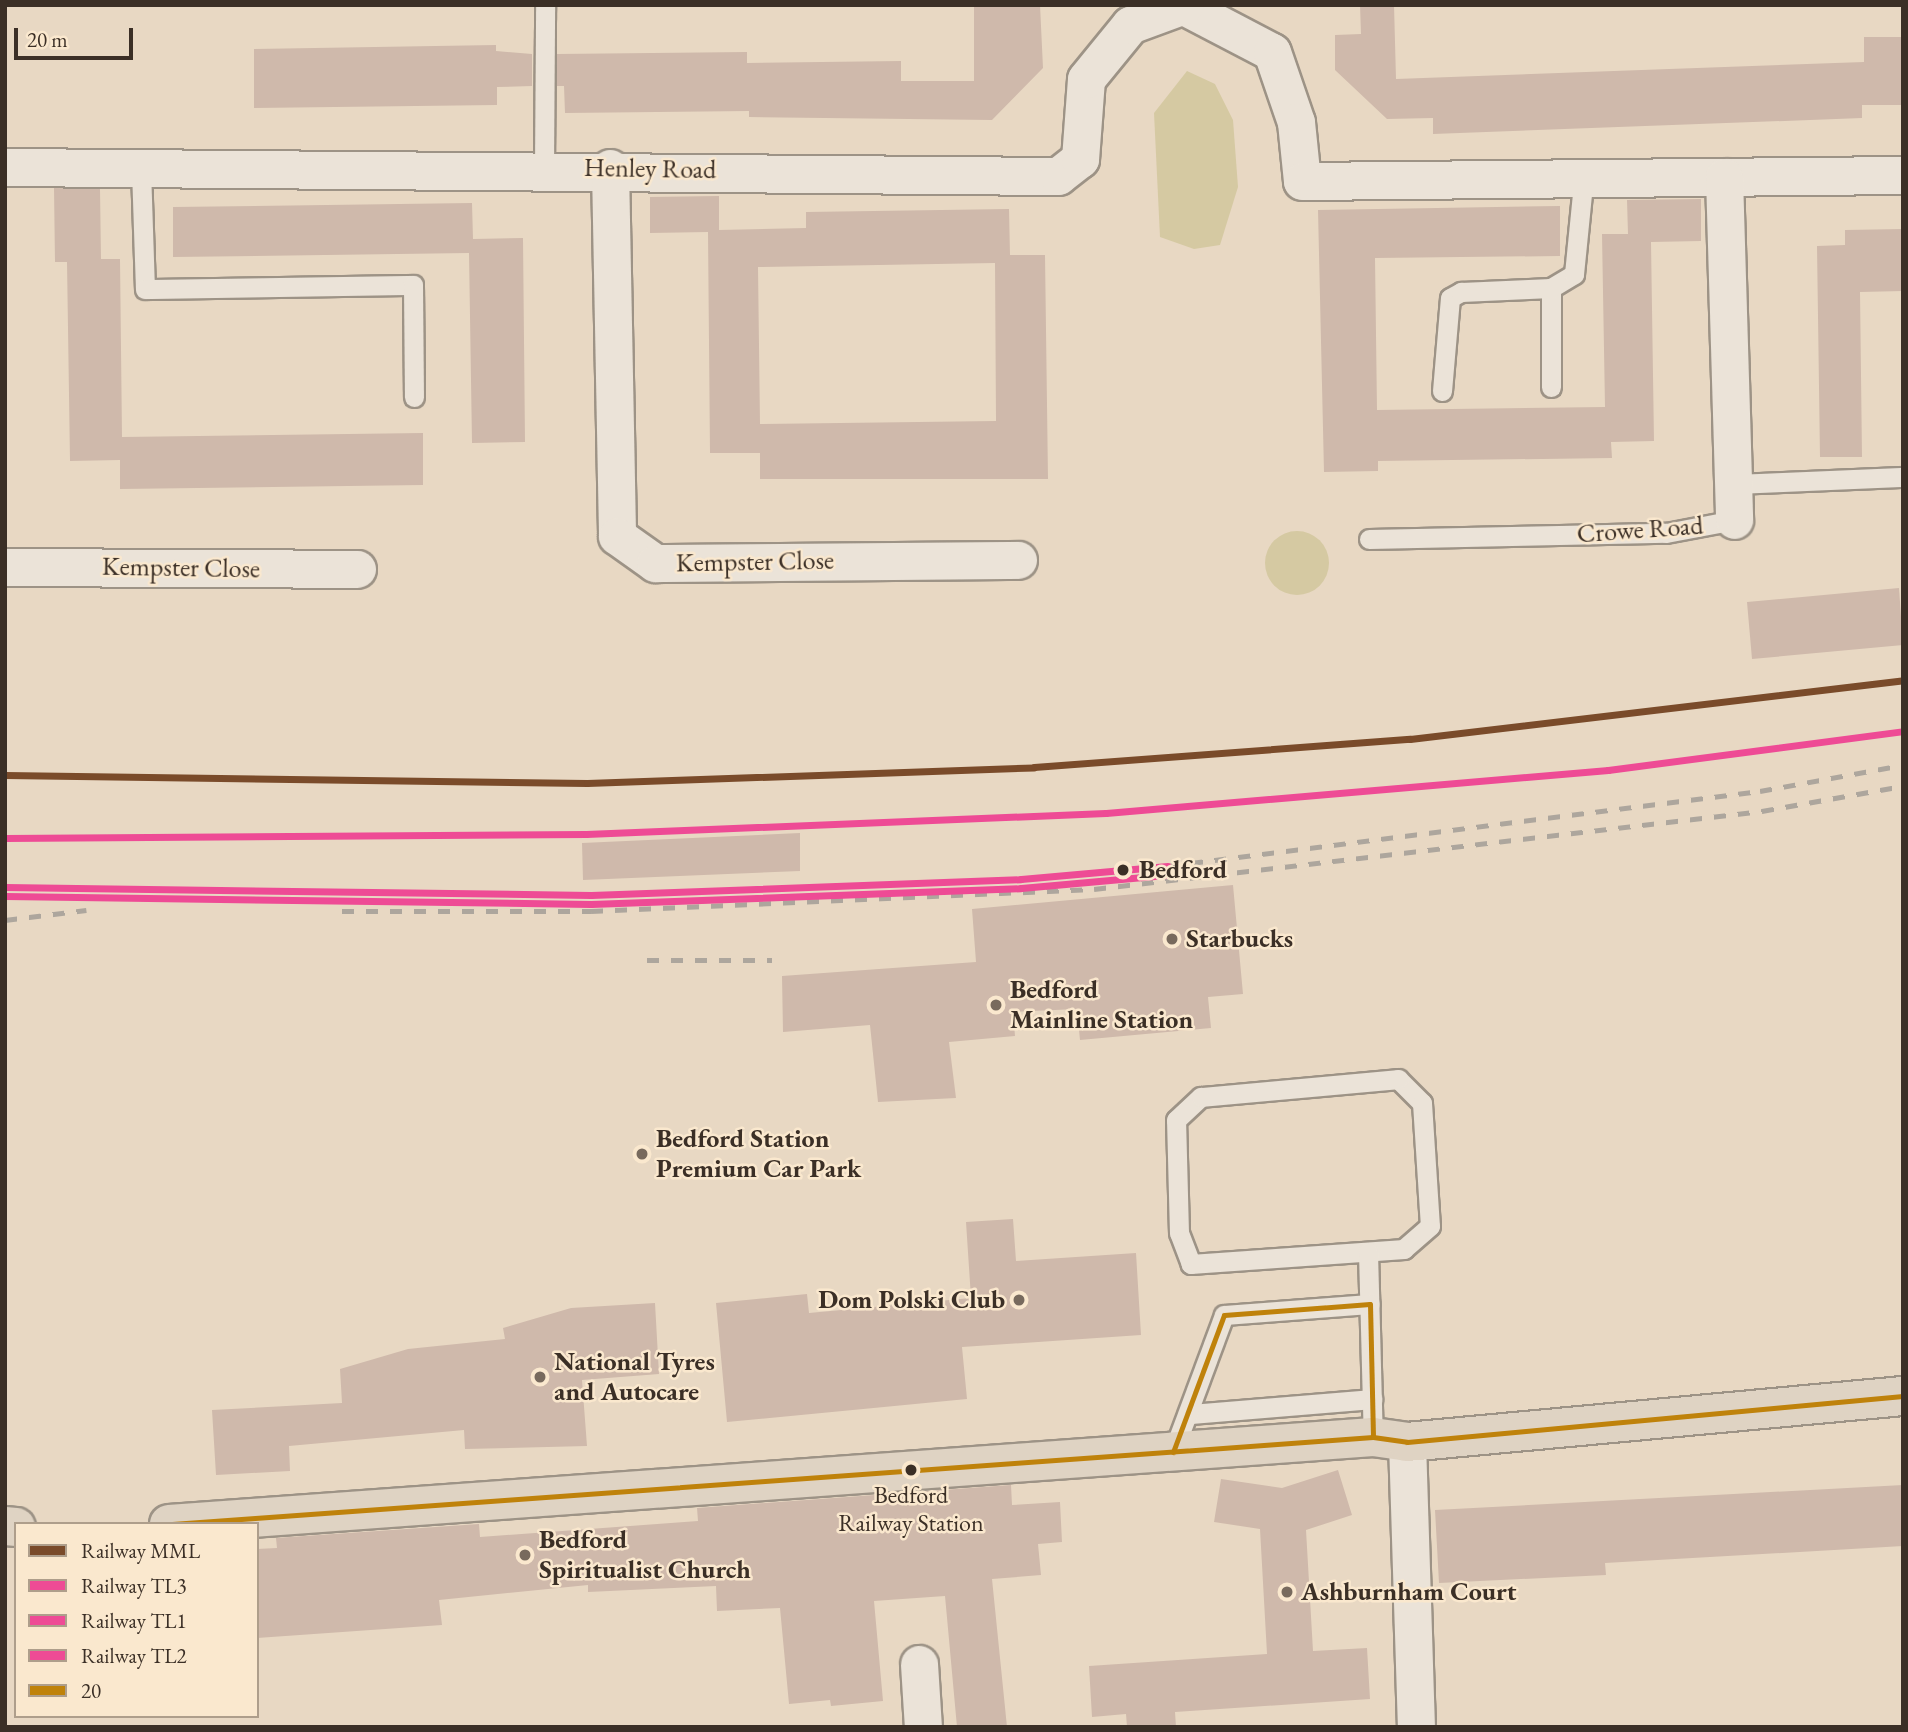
<!DOCTYPE html>
<style>
body{margin:0}
#map{position:relative;width:1908px;height:1732px;overflow:hidden;background:#e8d8c3;font-family:"EB Garamond",serif}
div>[style]{position:absolute}
[style*='--x']{left:calc(var(--x)*1px);top:calc(var(--y)*1px);width:calc(var(--w)*1px);rotate:calc(var(--a)*1deg)}
.green>*{inset:0;background:#d5c9a2}
.round{border-radius:50%}
.building>*{inset:0;background:#cfb9ab}
.roads{filter:drop-shadow(2px 0 #9d9386) drop-shadow(-2px 0 #9d9386) drop-shadow(0 2px #9d9386) drop-shadow(0 -2px #9d9386)}
.service>*{height:19px;margin:-9.5px;padding:0 9.5px;transform-origin:9.5px;border-radius:9.5px;background:#ebe3d8}
.minor>*{height:37px;margin:-18.5px;padding:0 18.5px;transform-origin:18.5px;border-radius:18.5px;background:#ebe3d8}
.primary>*{height:38px;margin:-19px;padding:0 19px;transform-origin:19px;border-radius:19px;background:#dfd3c3}
.rail>*{height:5px;margin-top:-2.5px;transform-origin:0;background:repeating-linear-gradient(90deg,#ada69d 0 12px,transparent 0 24px)}
.bus-1>*{height:5px;margin:-2.5px;padding:0 2.5px;transform-origin:2.5px;border-radius:2.5px;background:#bf820b}
.rail-1>*{height:7px;margin:-3.5px;padding:0 3.5px;transform-origin:3.5px;border-radius:3.5px;background:#7a4b2a}
.rail-2>*{height:7px;margin:-3.5px;padding:0 3.5px;transform-origin:3.5px;border-radius:3.5px;background:#ee4b95}
.rail-3>*{height:7px;margin:-3.5px;padding:0 3.5px;transform-origin:3.5px;border-radius:3.5px;background:#ee4b95}
.rail-4>*{height:7px;margin:-3.5px;padding:0 3.5px;transform-origin:3.5px;border-radius:3.5px;background:#ee4b95}
.dots>*{width:19px;height:19px;translate:-50% -50%;box-sizing:border-box;border:4px solid #fae8ce;border-radius:50%}
span{translate:-50% -50%;white-space:nowrap;text-align:center;line-height:1.15;-webkit-text-stroke:5px #fae8ce;paint-order:stroke}
.bus-label{font-size:24px;color:#3b2f26}
.street-label{font-size:26px;color:#3b2f26}
.stop-label{font-size:26px;color:#3b2f26;font-weight:700}
.left{translate:0 -50%;text-align:left}
.poi-label{font-size:26px;color:#3b2f26;font-weight:700}
.right{translate:-100% -50%;text-align:right}
.frame{position:absolute;inset:0;border:7px solid #3b2f26;pointer-events:none}
.legend{position:absolute;left:14px;top:1522px;width:245px;height:196px;box-sizing:border-box;background:#fae8ce;border:2px solid #ae9e8b;margin:0;padding:9px 12px;list-style:none;font-size:21px;color:#3b2f26}
.legend li{display:flex;align-items:center;gap:14px;height:35px}
.legend b{width:35px;border:2px solid #ae9e8b}
.scale{position:absolute;left:14px;top:28px;width:119px;height:32px;box-sizing:border-box;border:4px solid #3b2f26;border-top:0;padding-left:9px;font-size:21px;line-height:24px;white-space:nowrap;color:#3b2f26;-webkit-text-stroke:5px #fae8ce;paint-order:stroke}
</style>
<div id="map">
<div class="green">
<div style="clip-path:polygon(1187px 71px,1215px 84px,1233px 120px,1238px 187px,1220px 245px,1194px 249px,1160px 237px,1154px 113px)"></div>
<div class="round" style="left:1265px;top:531px;width:64px;height:64px"></div>
</div>
<div class="building">
<div style="clip-path:polygon(974px 5px,1040px 5px,1043px 68px,992px 120px,749px 117px,749px 111px,565px 113px,564px 86px,557px 86px,557px 54px,747px 52px,747px 63px,901px 61px,901px 81px,974px 81px)"></div>
<div style="clip-path:polygon(1360px 5px,1394px 5px,1396px 79px,1864px 62px,1864px 37px,1903px 37px,1903px 105px,1862px 105px,1862px 118px,1433px 134px,1433px 118px,1387px 119px,1335px 70px,1335px 35px,1361px 34px)"></div>
<div style="clip-path:polygon(496px 45px,496px 51px,532px 54px,532px 86px,497px 87px,497px 105px,254px 108px,254px 49px)"></div>
<div style="clip-path:polygon(54px 188px,100px 189px,101px 259px,120px 259px,122px 437px,423px 433px,423px 485px,120px 489px,120px 460px,70px 461px,67px 262px,55px 262px)"></div>
<div style="clip-path:polygon(evenodd,719px 196px,719px 230px,806px 228px,806px 212px,1009px 209px,1010px 255px,1045px 255px,1048px 479px,760px 479px,760px 453px,710px 453px,708px 232px,650px 233px,650px 197px,719px 196px,995px 263px,996px 421px,760px 424px,758px 267px,995px 263px)"></div>
<div style="clip-path:polygon(1701px 199px,1701px 241px,1651px 242px,1654px 441px,1611px 442px,1612px 458px,1378px 461px,1378px 471px,1324px 472px,1318px 210px,1560px 206px,1560px 256px,1375px 258px,1377px 410px,1605px 407px,1602px 234px,1628px 234px,1627px 200px)"></div>
<div style="clip-path:polygon(472px 203px,473px 239px,523px 238px,525px 442px,472px 443px,469px 253px,173px 257px,173px 207px)"></div>
<div style="clip-path:polygon(1903px 229px,1903px 291px,1860px 292px,1862px 457px,1820px 457px,1817px 246px,1845px 245px,1845px 230px)"></div>
<div style="clip-path:polygon(1899px 588px,1903px 645px,1752px 659px,1747px 602px)"></div>
<div style="clip-path:polygon(800px 833px,800px 871px,583px 880px,582px 843px)"></div>
<div style="clip-path:polygon(1233px 885px,1243px 994px,1208px 997px,1211px 1028px,1080px 1040px,1077px 1009px,1013px 1012px,1015px 1036px,949px 1042px,956px 1098px,878px 1102px,870px 1025px,783px 1032px,782px 976px,976px 962px,972px 909px)"></div>
<div style="clip-path:polygon(1013px 1219px,1016px 1261px,1136px 1253px,1141px 1335px,962px 1347px,967px 1399px,727px 1422px,716px 1303px,807px 1294px,809px 1313px,971px 1298px,966px 1222px)"></div>
<div style="clip-path:polygon(655px 1303px,659px 1374px,582px 1380px,587px 1446px,465px 1449px,464px 1430px,289px 1446px,290px 1471px,216px 1475px,212px 1410px,342px 1403px,340px 1369px,408px 1349px,505px 1339px,503px 1328px,571px 1308px)"></div>
<div style="clip-path:polygon(1338px 1470px,1352px 1515px,1306px 1530px,1313px 1651px,1367px 1648px,1370px 1699px,1175px 1712px,1176px 1727px,1127px 1727px,1126px 1714px,1092px 1717px,1089px 1666px,1267px 1654px,1260px 1529px,1214px 1522px,1221px 1479px,1282px 1488px)"></div>
<div style="clip-path:polygon(1011px 1485px,1012px 1505px,1060px 1502px,1062px 1542px,1038px 1544px,1041px 1575px,992px 1579px,1007px 1727px,957px 1727px,945px 1596px,874px 1601px,883px 1701px,831px 1706px,830px 1700px,789px 1704px,780px 1608px,717px 1611px,716px 1586px,588px 1592px,588px 1585px,439px 1600px,442px 1625px,257px 1638px,257px 1549px,277px 1548px,276px 1538px,479px 1524px,480px 1537px,698px 1521px,697px 1508px)"></div>
<div style="clip-path:polygon(1903px 1485px,1903px 1546px,1605px 1563px,1606px 1575px,1439px 1583px,1435px 1510px)"></div>
</div>
<div class="roads">
<div class="service">
<div style="--x:544;--y:168;--w:163;--a:-89.6"></div>
<div style="--x:141;--y:169;--w:120;--a:88.1"></div>
<div style="--x:145;--y:289;--w:268;--a:-0.9"></div>
<div style="--x:413;--y:285;--w:112;--a:89.5"></div>
<div style="--x:1551;--y:387;--w:99;--a:-90"></div>
<div style="--x:1442;--y:391;--w:93;--a:-85.1"></div>
<div style="--x:1450;--y:298;--w:13;--a:-29"></div>
<div style="--x:1461;--y:292;--w:90;--a:-2.5"></div>
<div style="--x:1551;--y:288;--w:27;--a:-31"></div>
<div style="--x:1574;--y:274;--w:100;--a:-84.3"></div>
<div style="--x:1733;--y:484;--w:170;--a:-2.4"></div>
<div style="--x:1369;--y:539;--w:297;--a:-1.2"></div>
<div style="--x:1666;--y:533;--w:69;--a:-10.8"></div>
<div style="--x:1398;--y:1079;--w:34;--a:45"></div>
<div style="--x:1422;--y:1103;--w:123;--a:86.3"></div>
<div style="--x:1430;--y:1226;--w:35;--a:139"></div>
<div style="--x:1404;--y:1249;--w:214;--a:176"></div>
<div style="--x:1191;--y:1264;--w:33;--a:-111"></div>
<div style="--x:1179;--y:1233;--w:113;--a:-91.5"></div>
<div style="--x:1176;--y:1120;--w:34;--a:-43"></div>
<div style="--x:1201;--y:1097;--w:198;--a:-5.2"></div>
<div style="--x:1368;--y:1252;--w:185;--a:88.5"></div>
<div style="--x:1191;--y:1414;--w:182;--a:-4.7"></div>
<div style="--x:1173;--y:1452;--w:146;--a:-69.6"></div>
<div style="--x:1224;--y:1315;--w:146;--a:-4.3"></div>
</div>
<div class="minor">
<div style="--x:1184;--y:6;--w:99;--a:27.6"></div>
<div style="--x:1272;--y:52;--w:74;--a:71.1"></div>
<div style="--x:1296;--y:122;--w:59;--a:84.2"></div>
<div style="--x:1302;--y:181;--w:601;--a:-0.57"></div>
<div style="--x:5;--y:167;--w:1053;--a:0.49"></div>
<div style="--x:1058;--y:176;--w:28;--a:-38"></div>
<div style="--x:1080;--y:159;--w:80;--a:-85.7"></div>
<div style="--x:1086;--y:79;--w:70;--a:-50.8"></div>
<div style="--x:1130;--y:25;--w:58;--a:-20.3"></div>
<div style="--x:610;--y:168;--w:368;--a:88.9"></div>
<div style="--x:617;--y:536;--w:47;--a:35.4"></div>
<div style="--x:655;--y:563;--w:363;--a:-0.5"></div>
<div style="--x:1724;--y:177;--w:343;--a:88.3"></div>
<div style="--x:5;--y:567;--w:352;--a:0.3"></div>
<div style="--x:1407;--y:1442;--w:285;--a:88.2"></div>
<div style="--x:919;--y:1664;--w:63;--a:86.4"></div>
</div>
<div class="primary">
<div style="--x:169;--y:1524;--w:1207;--a:-4.13"></div>
<div style="--x:1373;--y:1437;--w:34;--a:8"></div>
<div style="--x:1407;--y:1442;--w:498;--a:-5.3"></div>
<div style="--x:5;--y:1526;--w:11;--a:5"></div>
</div>
</div>
<div class="rail">
<div style="--x:1167;--y:866;--w:598;--a:-7.21"></div>
<div style="--x:1760;--y:791;--w:145;--a:-10.3"></div>
<div style="--x:342;--y:911;--w:249;--a:0"></div>
<div style="--x:591;--y:911;--w:503;--a:-2.5"></div>
<div style="--x:1094;--y:889;--w:673;--a:-6.66"></div>
<div style="--x:1762;--y:811;--w:143;--a:-10.1"></div>
<div style="--x:5;--y:920;--w:82;--a:-7"></div>
<div style="--x:647;--y:960;--w:125;--a:0"></div>
</div>
<div class="bus-1">
<div style="--x:1173;--y:1452;--w:146;--a:-69.6"></div>
<div style="--x:1224;--y:1315;--w:146;--a:-4.3"></div>
<div style="--x:1370;--y:1304;--w:133;--a:88.7"></div>
<div style="--x:172;--y:1524;--w:1204;--a:-4.14"></div>
<div style="--x:1373;--y:1437;--w:34;--a:8"></div>
<div style="--x:1407;--y:1442;--w:498;--a:-5.3"></div>
</div>
<div class="rail-1">
<div style="--x:5;--y:775;--w:582;--a:0.79"></div>
<div style="--x:587;--y:783;--w:447;--a:-2"></div>
<div style="--x:1034;--y:767;--w:377;--a:-4.3"></div>
<div style="--x:1410;--y:739;--w:497;--a:-6.8"></div>
</div>
<div class="rail-2">
<div style="--x:5;--y:838;--w:581;--a:-0.39"></div>
<div style="--x:586;--y:834;--w:520;--a:-2.31"></div>
<div style="--x:1106;--y:813;--w:504;--a:-4.9"></div>
<div style="--x:1608;--y:770;--w:298;--a:-7.5"></div>
</div>
<div class="rail-3">
<div style="--x:5;--y:887;--w:586;--a:0.78"></div>
<div style="--x:591;--y:895;--w:430;--a:-2.1"></div>
<div style="--x:1021;--y:879;--w:147;--a:-5.1"></div>
</div>
<div class="rail-4">
<div style="--x:5;--y:896;--w:586;--a:0.78"></div>
<div style="--x:591;--y:904;--w:430;--a:-2.1"></div>
<div style="--x:1021;--y:888;--w:148;--a:-5.1"></div>
</div>
<div class="dots">
<div style="left:1123px;top:870px;background:#3b2f26"></div>
<div style="left:1172px;top:939px;background:#786a5d"></div>
<div style="left:996px;top:1005px;background:#786a5d"></div>
<div style="left:642px;top:1154px;background:#786a5d"></div>
<div style="left:1019px;top:1300px;background:#786a5d"></div>
<div style="left:540px;top:1377px;background:#786a5d"></div>
<div style="left:911px;top:1470px;background:#3b2f26"></div>
<div style="left:525px;top:1555px;background:#786a5d"></div>
<div style="left:1287px;top:1592px;background:#786a5d"></div>
</div>
<div class="bus-label">
<span style="left:911px;top:1509px">Bedford<br>Railway Station</span>
</div>
<div class="street-label">
<span style="left:650px;top:169px;rotate:1deg">Henley Road</span>
<span style="left:1640px;top:530px;rotate:-4deg">Crowe Road</span>
<span style="left:755px;top:562px;rotate:-1deg">Kempster Close</span>
<span style="left:181px;top:568px;rotate:1deg">Kempster Close</span>
</div>
<div class="stop-label">
<span class="left" style="left:1139px;top:870px">Bedford</span>
</div>
<div class="poi-label">
<span class="left" style="left:1186px;top:939px">Starbucks</span>
<span class="left" style="left:1010px;top:1005px">Bedford<br>Mainline Station</span>
<span class="left" style="left:656px;top:1154px">Bedford Station<br>Premium Car Park</span>
<span class="right" style="left:1005px;top:1300px">Dom Polski Club</span>
<span class="left" style="left:554px;top:1377px">National Tyres<br>and Autocare</span>
<span class="left" style="left:539px;top:1555px">Bedford<br>Spiritualist Church</span>
<span class="left" style="left:1301px;top:1592px">Ashburnham Court</span>
</div>
<div class="frame"></div>
<ul class="legend">
<li><b style="height:9px;background:#7a4b2a"></b>Railway MML</li>
<li><b style="height:9px;background:#ee4b95"></b>Railway TL3</li>
<li><b style="height:9px;background:#ee4b95"></b>Railway TL1</li>
<li><b style="height:9px;background:#ee4b95"></b>Railway TL2</li>
<li><b style="height:9px;background:#bf820b"></b>20</li>
</ul>
<div class="scale">20 m</div>
</div>
